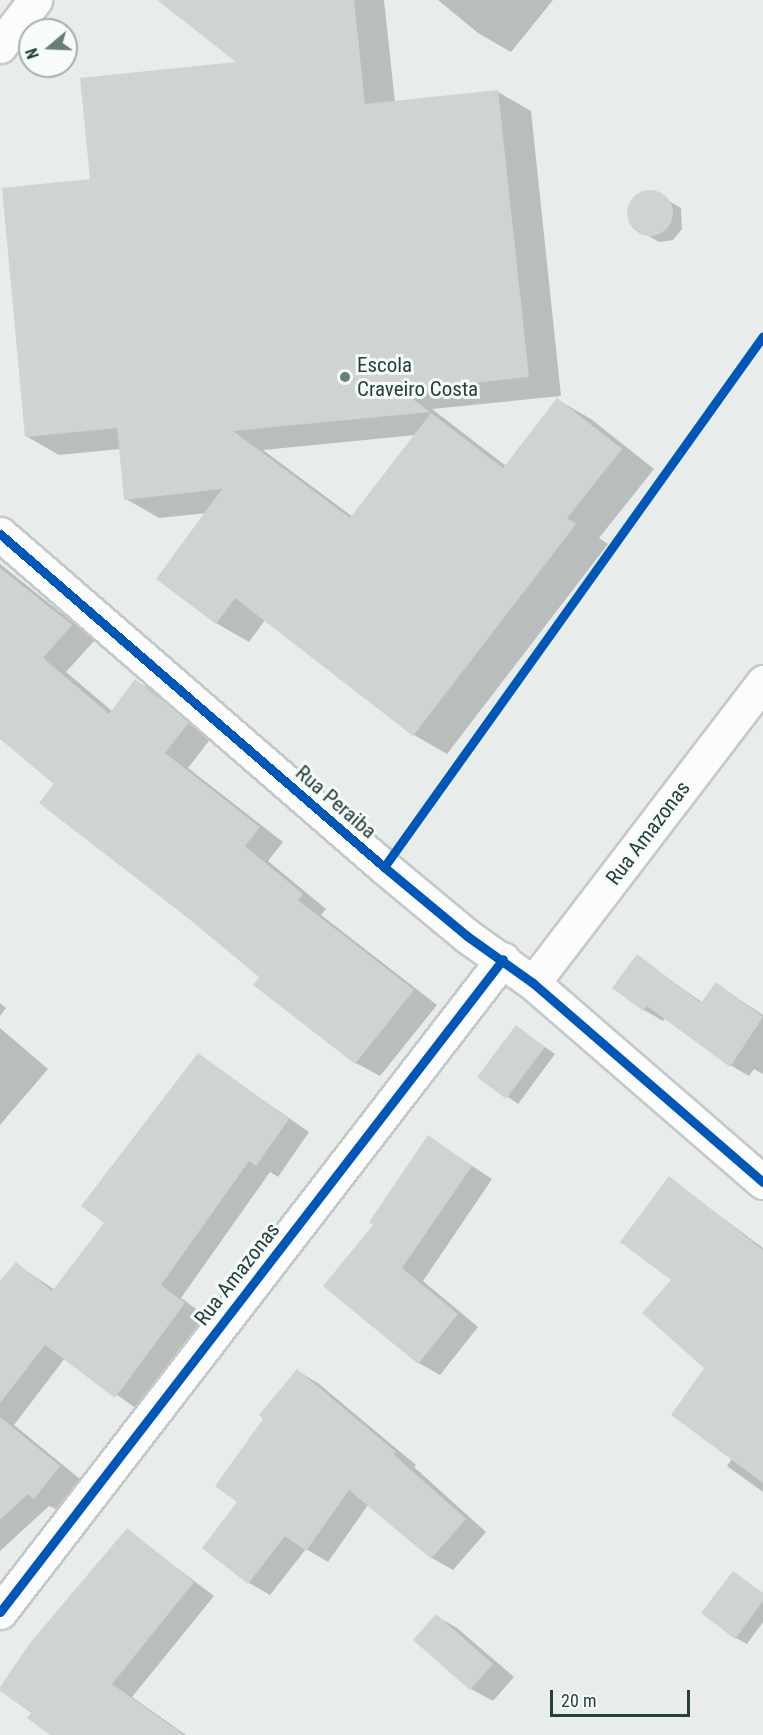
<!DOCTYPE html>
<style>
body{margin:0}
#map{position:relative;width:763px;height:1735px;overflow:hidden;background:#e8edeb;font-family:"Roboto Condensed",sans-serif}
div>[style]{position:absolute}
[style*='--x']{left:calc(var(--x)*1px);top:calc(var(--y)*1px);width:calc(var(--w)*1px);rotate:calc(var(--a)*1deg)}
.shadow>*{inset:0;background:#0003}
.building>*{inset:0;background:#cfd4d2}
.round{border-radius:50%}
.roads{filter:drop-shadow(2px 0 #c5cac8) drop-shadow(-2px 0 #c5cac8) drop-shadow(0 2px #c5cac8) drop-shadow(0 -2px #c5cac8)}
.minor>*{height:33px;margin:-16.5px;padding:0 16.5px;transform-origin:16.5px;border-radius:16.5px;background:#fcfcfc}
.tertiary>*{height:33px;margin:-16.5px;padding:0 16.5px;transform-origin:16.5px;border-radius:16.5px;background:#fcfcfc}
.cycleway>*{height:9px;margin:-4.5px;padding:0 4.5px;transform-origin:4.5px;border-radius:4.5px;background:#0057b8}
.dots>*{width:16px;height:16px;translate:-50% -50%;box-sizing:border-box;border:3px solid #f7fbf9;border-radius:50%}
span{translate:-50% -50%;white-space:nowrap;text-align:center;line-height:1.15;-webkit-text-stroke:6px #f7fbf9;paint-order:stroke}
.poi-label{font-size:21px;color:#24423a}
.left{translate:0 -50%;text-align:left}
.street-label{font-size:21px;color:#24423a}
.north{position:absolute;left:18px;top:18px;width:60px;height:60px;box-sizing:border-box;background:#f7fbf9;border:2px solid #a3b1ad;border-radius:50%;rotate:251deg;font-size:16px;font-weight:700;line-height:24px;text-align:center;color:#24423a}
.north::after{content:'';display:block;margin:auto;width:21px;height:27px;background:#697e78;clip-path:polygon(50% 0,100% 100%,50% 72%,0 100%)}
.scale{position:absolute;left:550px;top:1690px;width:140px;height:27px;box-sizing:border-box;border:3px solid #24423a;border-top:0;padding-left:8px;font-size:18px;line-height:21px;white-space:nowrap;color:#24423a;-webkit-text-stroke:4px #f7fbf9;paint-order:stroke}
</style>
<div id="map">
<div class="shadow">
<div style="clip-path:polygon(evenodd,161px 0,384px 0,395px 103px,498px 92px,531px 111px,561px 396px,432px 409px,506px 466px,558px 400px,591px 419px,654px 469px,599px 538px,608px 544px,447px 754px,414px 735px,265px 620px,249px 642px,216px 623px,207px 513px,159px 518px,126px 499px,120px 449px,59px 455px,26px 436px,92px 180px,239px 63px,161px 0,416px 435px,353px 517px,263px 450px,416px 435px)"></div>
<div style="clip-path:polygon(438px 0,553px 0,511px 52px,478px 33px)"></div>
<div style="clip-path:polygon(651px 191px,681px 208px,682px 229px,673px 240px,659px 242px,633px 227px,629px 207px,637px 195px)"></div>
<div style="clip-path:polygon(0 564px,95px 640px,66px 672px,112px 711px,136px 681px,160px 695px,212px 737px,188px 768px,283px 842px,268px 861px,326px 909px,321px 915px,437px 1005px,380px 1076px,356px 1063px,255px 984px,261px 977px,56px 784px,0 737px)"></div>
<div style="clip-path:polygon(637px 956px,703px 1003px,716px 984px,763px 1015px,763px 1074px,754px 1069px,749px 1076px,730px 1065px,665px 1017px,663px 1021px,644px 1010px,614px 987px)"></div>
<div style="clip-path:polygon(0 1003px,6px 1008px,0 1016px)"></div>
<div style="clip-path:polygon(516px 1027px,555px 1054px,518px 1104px,480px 1077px)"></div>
<div style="clip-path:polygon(0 1028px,48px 1069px,0 1125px)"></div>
<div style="clip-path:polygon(198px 1055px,309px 1132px,278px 1177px,270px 1172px,181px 1298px,206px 1316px,137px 1409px,65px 1358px,14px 1425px,80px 1479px,56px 1509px,49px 1506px,0 1551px,0 1284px,16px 1264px,55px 1290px,106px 1222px)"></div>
<div style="clip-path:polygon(428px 1137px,492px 1179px,423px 1281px,478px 1327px,440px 1375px,419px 1363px,375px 1224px)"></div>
<div style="clip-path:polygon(669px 1178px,763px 1248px,763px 1492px,727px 1466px,732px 1459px,706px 1368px,673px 1280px)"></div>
<div style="clip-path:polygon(298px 1371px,319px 1384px,416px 1465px,414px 1467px,486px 1532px,453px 1570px,432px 1558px,368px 1505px,328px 1562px,306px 1549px,270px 1595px,249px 1583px,240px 1501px)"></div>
<div style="clip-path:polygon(127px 1530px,214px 1596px,132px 1697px,186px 1735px,53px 1735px)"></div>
<div style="clip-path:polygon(734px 1573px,763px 1593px,763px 1622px,747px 1644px,736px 1638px)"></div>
<div style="clip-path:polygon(436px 1616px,457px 1628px,514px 1677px,493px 1701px,471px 1689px,415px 1640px)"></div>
</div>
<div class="building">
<div style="clip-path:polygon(157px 0,354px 0,365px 104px,498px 90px,529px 377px,402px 391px,430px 412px,233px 431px,350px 518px,431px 413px,503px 468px,557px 398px,622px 449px,567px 518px,576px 524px,413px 736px,235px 598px,216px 624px,156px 579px,222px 489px,124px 500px,117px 428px,25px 437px,2px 188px,90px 179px,80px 78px,236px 62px)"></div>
<div class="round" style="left:627px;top:190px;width:46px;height:46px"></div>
<div style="clip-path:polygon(0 568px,72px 625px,43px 658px,109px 714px,135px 679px,189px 722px,165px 753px,260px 827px,245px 846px,303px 894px,298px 900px,414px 990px,355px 1064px,253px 985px,259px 977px,189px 919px,39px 803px,54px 784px,0 739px)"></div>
<div style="clip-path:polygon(637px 954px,701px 1003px,716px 982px,763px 1017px,730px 1067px,647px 1006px,643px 1011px,612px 988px)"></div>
<div style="clip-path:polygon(516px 1025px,545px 1047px,506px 1099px,477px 1077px)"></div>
<div style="clip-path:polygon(198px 1053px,289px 1119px,256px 1166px,249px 1161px,161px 1285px,185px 1303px,115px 1398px,45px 1345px,0 1403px,0 1281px,16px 1262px,52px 1291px,104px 1223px,81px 1206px)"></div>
<div style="clip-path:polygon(428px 1135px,472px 1166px,402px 1268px,458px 1314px,418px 1364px,323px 1286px,373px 1225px,369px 1222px)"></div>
<div style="clip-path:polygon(669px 1176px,763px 1250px,763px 1483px,671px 1415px,704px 1368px,642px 1313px,671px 1280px,620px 1242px)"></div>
<div style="clip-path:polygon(297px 1369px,396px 1452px,393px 1454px,466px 1519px,431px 1559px,349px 1490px,306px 1551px,285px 1536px,248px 1584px,202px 1548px,237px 1502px,215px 1486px,263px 1419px,259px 1415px)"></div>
<div style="clip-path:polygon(0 1417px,60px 1466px,34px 1499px,28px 1494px,0 1520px)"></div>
<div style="clip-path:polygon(127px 1528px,194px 1582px,112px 1684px,184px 1735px,50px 1735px,27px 1718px,31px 1713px,0 1691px,0 1687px,30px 1643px)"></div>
<div style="clip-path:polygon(733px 1571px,763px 1593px,763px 1601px,735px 1639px,701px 1613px)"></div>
<div style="clip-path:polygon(436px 1614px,493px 1664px,470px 1690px,413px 1640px)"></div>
</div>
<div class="roads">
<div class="minor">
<div style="--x:0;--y:534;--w:508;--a:40.93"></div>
<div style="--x:384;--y:867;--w:108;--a:39.7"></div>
<div style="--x:467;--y:936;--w:81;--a:35.5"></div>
<div style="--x:533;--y:983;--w:304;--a:40.9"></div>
<div style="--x:533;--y:983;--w:379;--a:-52.6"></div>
<div style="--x:0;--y:1612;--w:824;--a:-52.39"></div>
</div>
<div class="tertiary">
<div style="--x:0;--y:46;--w:58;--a:-52.7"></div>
</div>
</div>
<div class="cycleway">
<div style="--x:0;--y:534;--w:508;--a:40.93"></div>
<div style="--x:384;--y:867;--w:108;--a:39.7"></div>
<div style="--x:467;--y:936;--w:81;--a:35.5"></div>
<div style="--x:533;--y:983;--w:304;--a:40.9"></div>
<div style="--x:384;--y:867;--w:652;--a:-54.48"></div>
<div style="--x:0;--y:1612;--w:824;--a:-52.39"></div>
</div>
<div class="dots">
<div style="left:345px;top:377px;background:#697e78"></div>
</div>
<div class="poi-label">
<span class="left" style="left:357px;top:377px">Escola<br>Craveiro Costa</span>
</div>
<div class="street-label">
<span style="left:336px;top:802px;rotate:41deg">Rua Peraiba</span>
<span style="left:648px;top:833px;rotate:-53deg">Rua Amazonas</span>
<span style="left:237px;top:1274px;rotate:-52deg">Rua Amazonas</span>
</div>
<div class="north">N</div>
<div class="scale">20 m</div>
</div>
